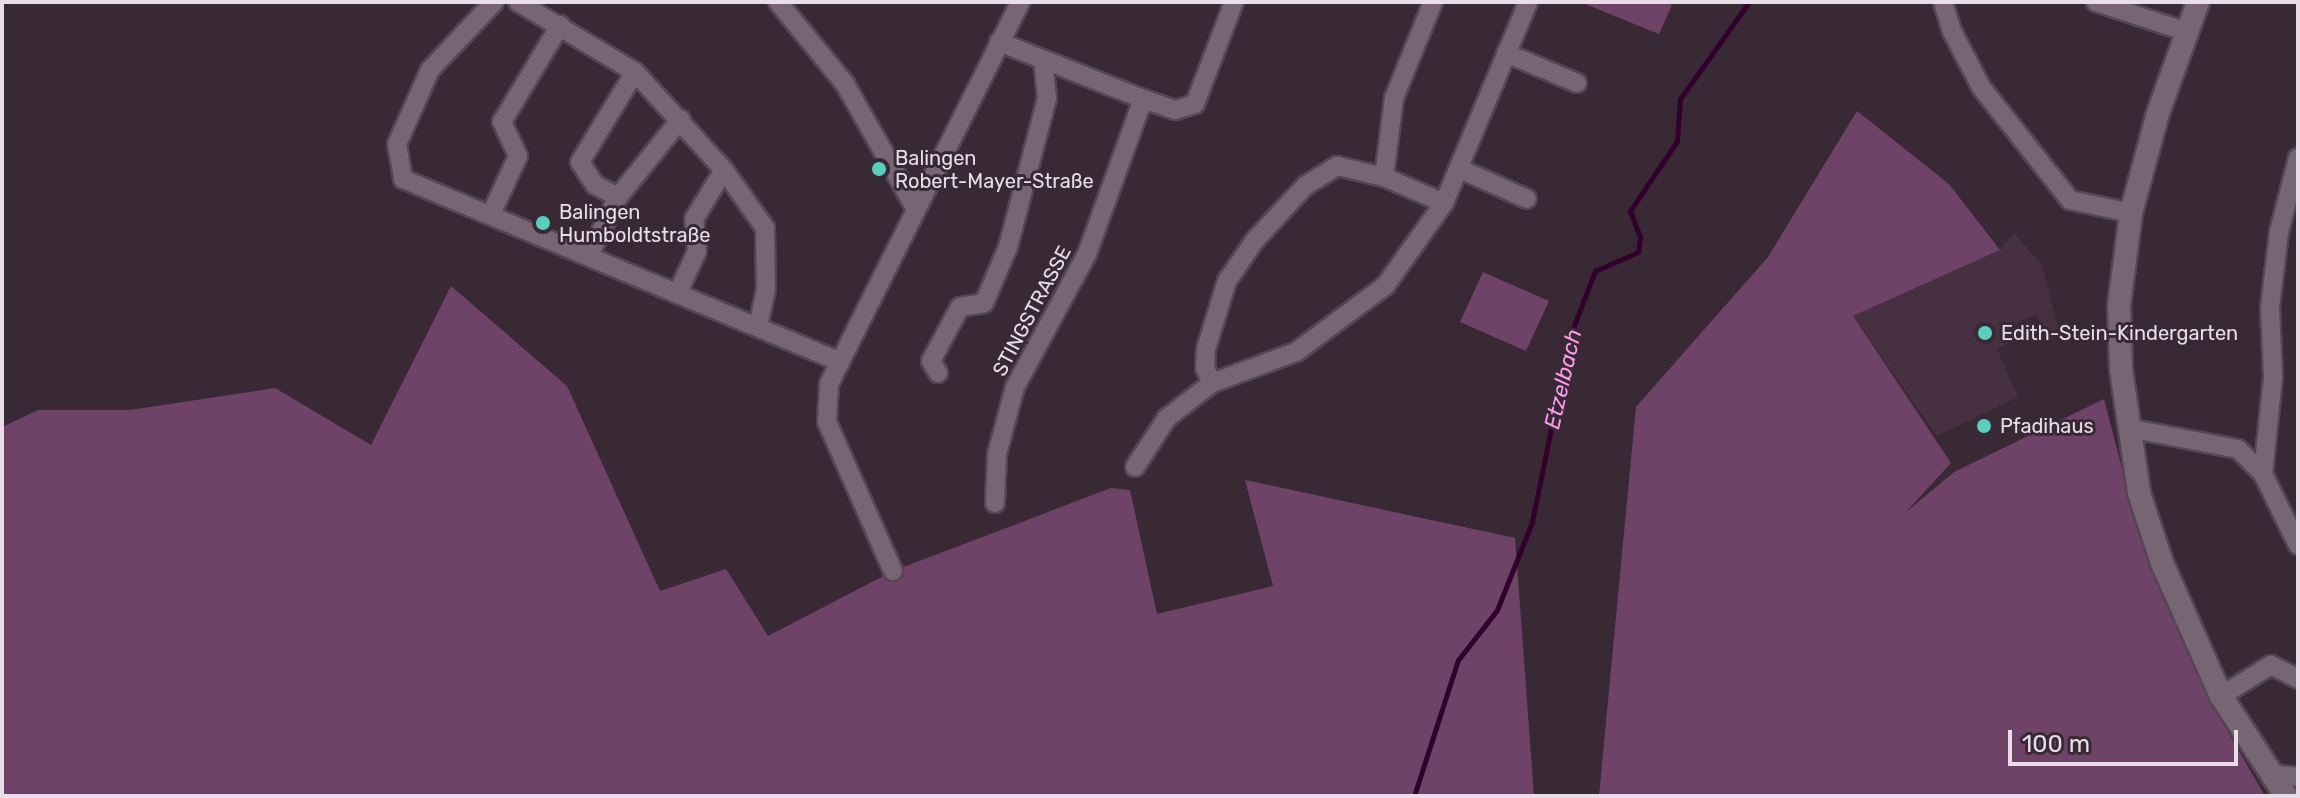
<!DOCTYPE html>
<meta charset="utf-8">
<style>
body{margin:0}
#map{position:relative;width:2300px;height:798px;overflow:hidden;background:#382935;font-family:Rubik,sans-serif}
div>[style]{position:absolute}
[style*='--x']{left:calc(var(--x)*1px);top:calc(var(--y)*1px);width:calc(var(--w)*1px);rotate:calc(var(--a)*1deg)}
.built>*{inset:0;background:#463042}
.green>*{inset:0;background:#6f4368}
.stream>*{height:5px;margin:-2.5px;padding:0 2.5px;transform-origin:2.5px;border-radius:2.5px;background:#32002d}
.roads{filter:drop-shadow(2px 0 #544652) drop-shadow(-2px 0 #544652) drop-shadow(0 2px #544652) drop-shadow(0 -2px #544652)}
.minor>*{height:18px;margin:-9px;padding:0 9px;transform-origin:9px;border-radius:9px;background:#786574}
.tertiary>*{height:22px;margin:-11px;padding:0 11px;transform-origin:11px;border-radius:11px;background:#786574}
.dots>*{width:22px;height:22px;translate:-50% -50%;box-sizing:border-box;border:4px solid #382935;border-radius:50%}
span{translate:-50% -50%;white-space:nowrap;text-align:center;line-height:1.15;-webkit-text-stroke:6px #382935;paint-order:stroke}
.poi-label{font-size:20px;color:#e9dee7}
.left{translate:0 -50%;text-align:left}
.street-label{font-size:20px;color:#e9dee7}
.water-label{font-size:22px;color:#fe9aee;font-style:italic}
.frame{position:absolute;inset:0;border:4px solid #e9dee7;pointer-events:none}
.scale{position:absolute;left:2008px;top:730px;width:230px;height:36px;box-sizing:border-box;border:4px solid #e9dee7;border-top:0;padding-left:10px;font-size:24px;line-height:28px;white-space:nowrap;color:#e9dee7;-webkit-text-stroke:6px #382935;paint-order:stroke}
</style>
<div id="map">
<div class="built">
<div style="clip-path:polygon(2014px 233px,2042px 265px,2058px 328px,2046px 341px,2037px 314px,2010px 326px,2016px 340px,1997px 349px,2018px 397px,1937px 436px,1853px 316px,2000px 250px)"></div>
</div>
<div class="green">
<div style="clip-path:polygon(1580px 2px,1661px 2px,1672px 5px,1659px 34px)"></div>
<div style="clip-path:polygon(1857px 111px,1949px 184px,2000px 250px,1853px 316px,1951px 463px,1905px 513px,1954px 472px,2104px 399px,2139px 534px,2221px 720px,2265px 796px,1599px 796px,1636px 407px,1768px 257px)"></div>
<div style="clip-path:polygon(1483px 272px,1549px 301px,1526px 351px,1460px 322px)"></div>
<div style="clip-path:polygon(451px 286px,567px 386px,660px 591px,726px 569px,768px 636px,893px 571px,1111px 488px,1130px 490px,1157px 614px,1273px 586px,1245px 480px,1515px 538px,1534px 796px,2px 796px,2px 427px,38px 410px,130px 410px,275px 388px,371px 445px)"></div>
</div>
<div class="stream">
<div style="--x:1414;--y:796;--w:143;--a:-72.1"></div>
<div style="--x:1458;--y:660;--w:63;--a:-52"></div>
<div style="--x:1497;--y:610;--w:95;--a:-68.3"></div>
<div style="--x:1532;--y:522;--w:190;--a:-78.5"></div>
<div style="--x:1570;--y:336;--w:70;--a:-69"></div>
<div style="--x:1595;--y:271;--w:47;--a:-23.8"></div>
<div style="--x:1638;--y:252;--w:15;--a:-82"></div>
<div style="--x:1640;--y:237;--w:28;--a:-111"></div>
<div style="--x:1630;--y:211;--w:84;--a:-56.1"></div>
<div style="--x:1677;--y:141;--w:42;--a:-85.9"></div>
<div style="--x:1680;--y:99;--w:119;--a:-54.6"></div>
</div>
<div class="roads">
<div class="minor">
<div style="--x:494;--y:2;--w:93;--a:133.3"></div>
<div style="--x:430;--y:70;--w:81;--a:114"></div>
<div style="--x:397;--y:144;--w:36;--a:80"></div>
<div style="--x:403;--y:179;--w:474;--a:22.7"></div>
<div style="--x:518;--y:2;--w:136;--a:30.9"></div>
<div style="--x:635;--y:72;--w:132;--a:47.8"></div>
<div style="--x:724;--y:170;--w:71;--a:54.7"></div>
<div style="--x:765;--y:228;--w:61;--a:89.1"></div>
<div style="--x:766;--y:289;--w:39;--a:102"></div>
<div style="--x:778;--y:2;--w:106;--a:50.7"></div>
<div style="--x:845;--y:84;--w:140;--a:60.5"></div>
<div style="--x:1433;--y:2;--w:104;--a:112.1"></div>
<div style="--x:1394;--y:98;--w:80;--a:97.2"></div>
<div style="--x:1384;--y:177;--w:48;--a:-166.8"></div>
<div style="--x:1337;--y:166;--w:36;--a:148"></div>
<div style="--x:1306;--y:185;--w:75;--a:132.8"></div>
<div style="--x:1255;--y:240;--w:50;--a:124.3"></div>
<div style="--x:1227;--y:281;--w:71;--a:107.2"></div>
<div style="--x:1206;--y:349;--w:19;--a:93"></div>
<div style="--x:1205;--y:368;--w:17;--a:65"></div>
<div style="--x:1212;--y:383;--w:90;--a:-20.3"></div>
<div style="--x:1296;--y:352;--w:111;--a:-36.6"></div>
<div style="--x:1385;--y:286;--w:102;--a:-54.6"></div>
<div style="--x:1444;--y:203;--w:218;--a:-67.3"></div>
<div style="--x:1943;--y:2;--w:30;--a:73"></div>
<div style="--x:1952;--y:31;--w:63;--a:62.6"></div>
<div style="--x:1981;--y:87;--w:144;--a:51.8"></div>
<div style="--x:2070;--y:200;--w:62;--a:12"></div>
<div style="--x:2096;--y:2;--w:96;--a:18.2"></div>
<div style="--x:999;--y:42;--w:155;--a:21.6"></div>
<div style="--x:1506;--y:53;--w:77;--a:22.9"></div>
<div style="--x:2298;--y:158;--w:76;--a:104.4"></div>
<div style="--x:2279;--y:232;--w:77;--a:96.8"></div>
<div style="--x:2270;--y:308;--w:69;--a:87.5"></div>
<div style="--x:2273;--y:377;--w:98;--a:95.9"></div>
<div style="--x:2263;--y:474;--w:79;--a:63.8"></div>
<div style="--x:1460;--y:169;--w:73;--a:24.1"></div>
<div style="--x:1384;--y:177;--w:65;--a:23.4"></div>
<div style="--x:618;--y:197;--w:26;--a:-152"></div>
<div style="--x:595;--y:185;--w:27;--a:-123"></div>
<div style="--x:580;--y:162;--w:105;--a:-58.6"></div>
<div style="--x:491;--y:214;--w:64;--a:-65"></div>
<div style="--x:518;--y:156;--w:38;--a:-115"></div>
<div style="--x:502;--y:122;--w:113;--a:-59.1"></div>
<div style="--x:589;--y:255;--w:65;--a:-63.4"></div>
<div style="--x:618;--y:197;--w:100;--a:-51.1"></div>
<div style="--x:678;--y:292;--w:45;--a:-65.1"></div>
<div style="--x:697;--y:251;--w:32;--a:-95"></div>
<div style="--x:694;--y:219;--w:57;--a:-58.5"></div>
<div style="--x:938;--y:373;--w:14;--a:-120"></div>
<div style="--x:931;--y:361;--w:61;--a:-61.8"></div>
<div style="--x:960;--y:307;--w:24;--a:-9"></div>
<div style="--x:984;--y:303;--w:61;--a:-66.8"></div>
<div style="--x:1008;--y:247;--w:154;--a:-75.3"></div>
<div style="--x:1047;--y:98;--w:38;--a:-96"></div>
<div style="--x:2128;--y:428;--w:112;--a:10.8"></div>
<div style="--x:2238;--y:449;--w:35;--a:45"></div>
<div style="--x:1135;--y:467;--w:59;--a:-56.9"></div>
<div style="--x:1167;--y:418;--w:57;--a:-37.9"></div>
<div style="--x:995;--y:503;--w:49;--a:-87.7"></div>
<div style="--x:997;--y:454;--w:69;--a:-75"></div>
<div style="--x:1015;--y:387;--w:151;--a:-61.6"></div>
<div style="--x:1087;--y:254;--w:165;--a:-70.1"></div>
<div style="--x:1143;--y:99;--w:34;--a:19"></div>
<div style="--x:1175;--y:110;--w:21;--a:-17"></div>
<div style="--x:1195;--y:104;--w:109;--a:-69.1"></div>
<div style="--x:893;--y:571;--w:163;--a:-113.9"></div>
<div style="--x:827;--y:422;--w:38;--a:-87"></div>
<div style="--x:829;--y:384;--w:427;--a:-63.4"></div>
<div style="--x:2221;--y:696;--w:59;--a:-31.8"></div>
<div style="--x:2271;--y:665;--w:30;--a:27"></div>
<div style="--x:2270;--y:774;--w:28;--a:6"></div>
</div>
<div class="tertiary">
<div style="--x:2198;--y:2;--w:118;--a:109.8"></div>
<div style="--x:2158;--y:113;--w:104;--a:105.1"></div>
<div style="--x:2131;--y:213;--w:93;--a:97.4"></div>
<div style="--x:2119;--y:305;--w:64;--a:88.2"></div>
<div style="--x:2121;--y:369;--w:125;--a:81.7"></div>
<div style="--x:2139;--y:493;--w:74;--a:71.8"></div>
<div style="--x:2162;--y:563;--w:145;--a:66.1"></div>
<div style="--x:2221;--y:696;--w:119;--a:57"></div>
</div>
</div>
<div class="dots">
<div style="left:879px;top:169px;background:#59cebe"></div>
<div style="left:543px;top:223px;background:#59cebe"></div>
<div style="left:1985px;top:333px;background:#59cebe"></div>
<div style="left:1984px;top:426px;background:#59cebe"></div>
</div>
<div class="poi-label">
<span class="left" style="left:895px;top:170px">Balingen<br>Robert-Mayer-Straße</span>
<span class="left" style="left:559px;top:224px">Balingen<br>Humboldtstraße</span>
<span class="left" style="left:2001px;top:333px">Edith-Stein-Kindergarten</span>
<span class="left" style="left:2000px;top:426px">Pfadihaus</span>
</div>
<div class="street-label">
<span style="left:1032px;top:311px;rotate:-62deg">STINGSTRASSE</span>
</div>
<div class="water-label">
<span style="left:1563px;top:379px;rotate:-77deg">Etzelbach</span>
</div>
<div class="frame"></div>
<div class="scale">100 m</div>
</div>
